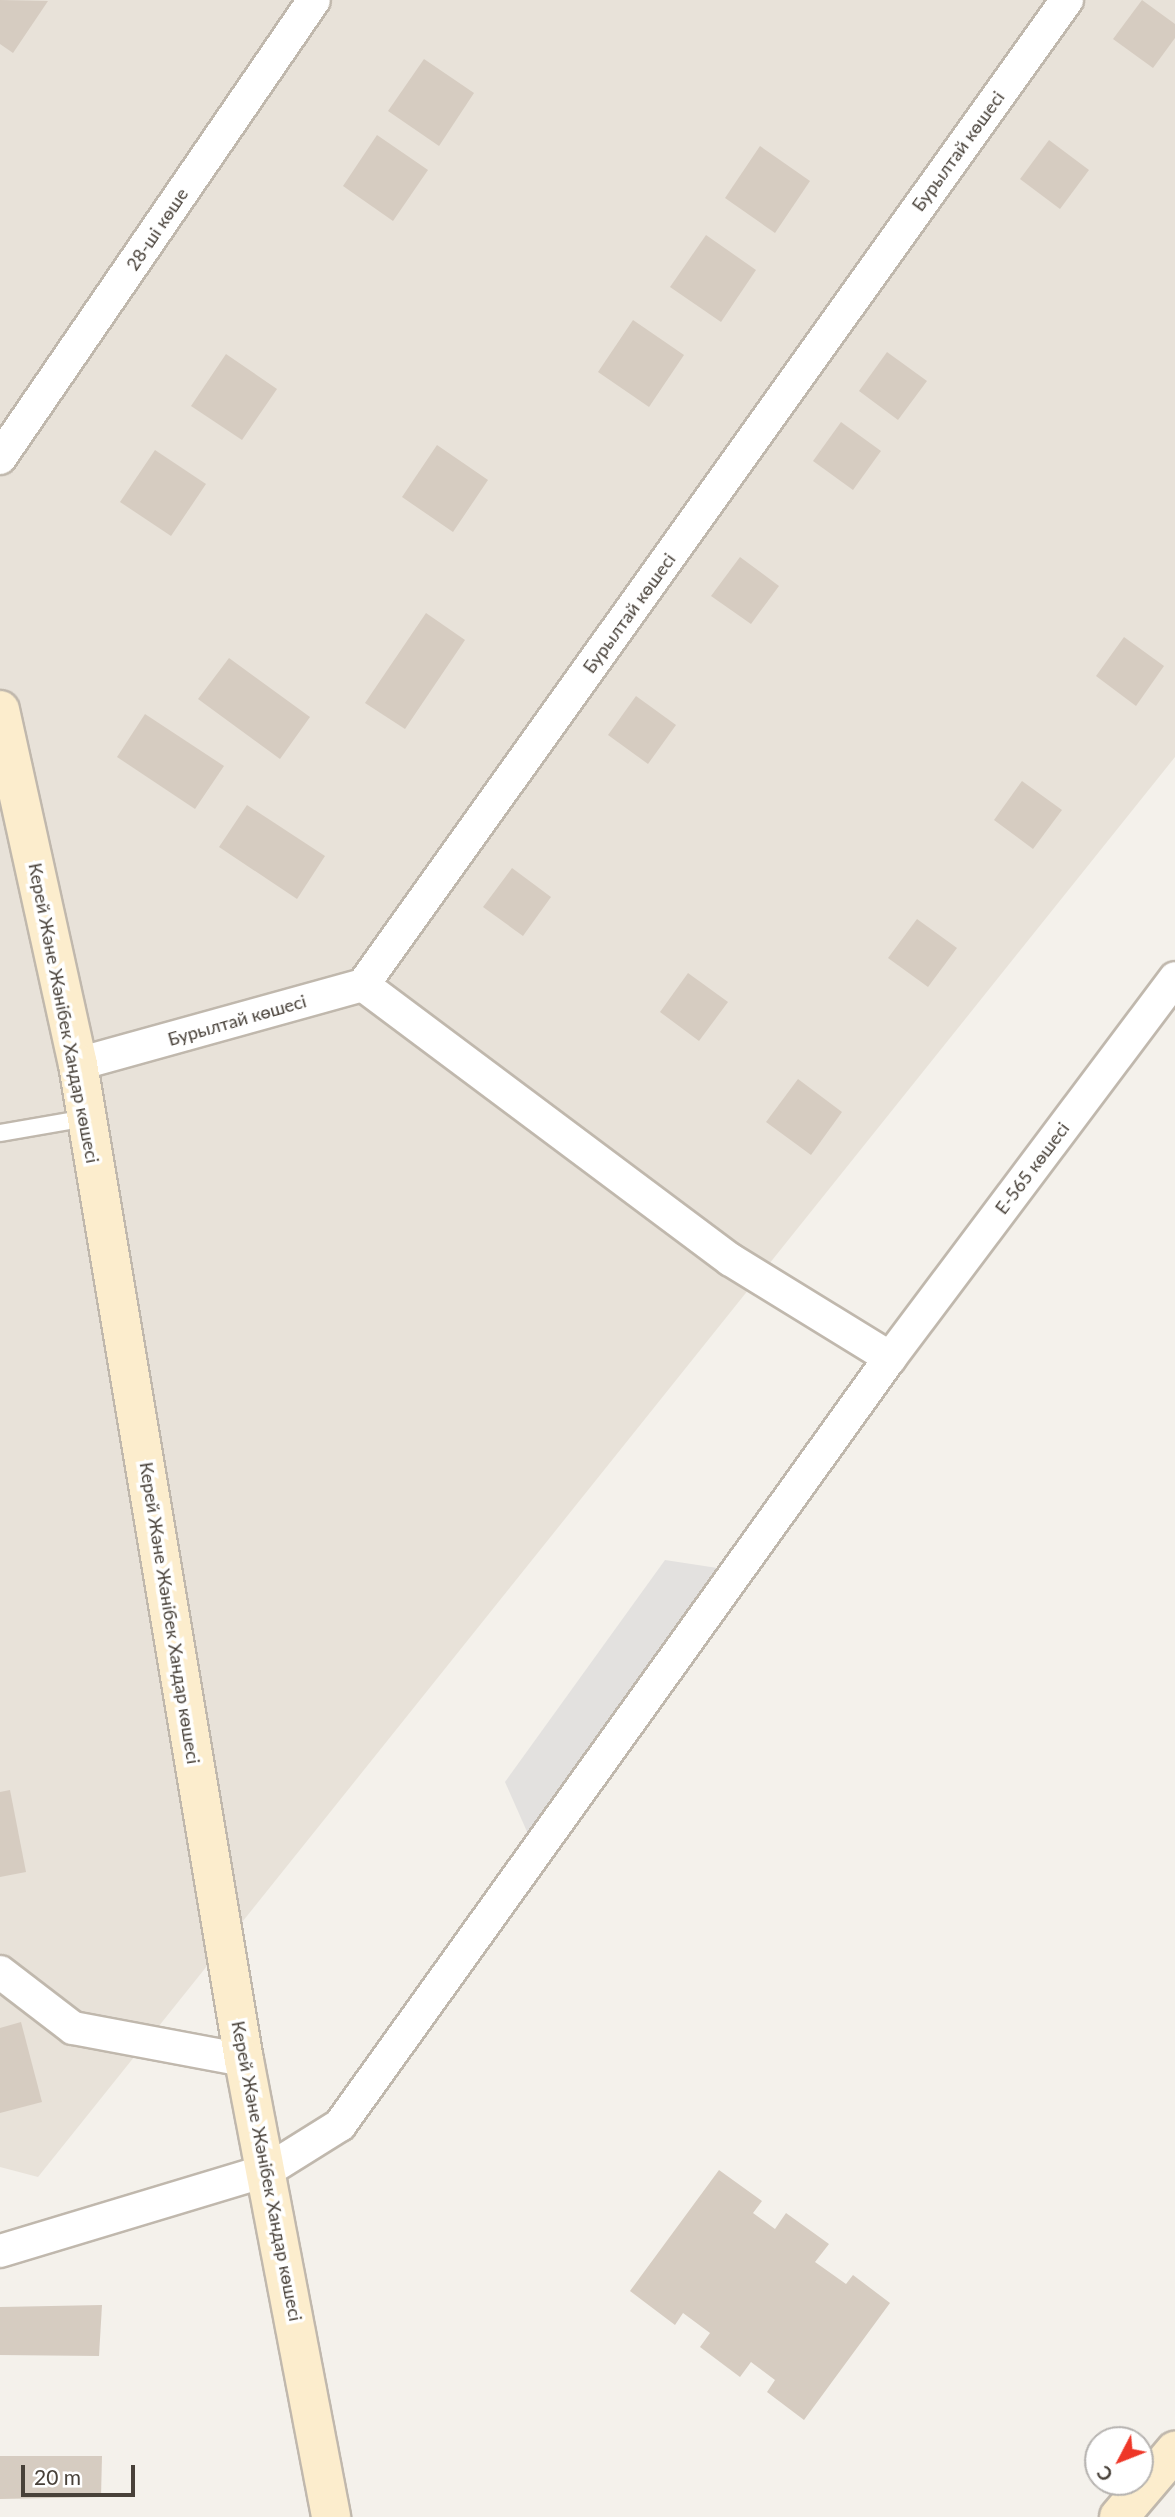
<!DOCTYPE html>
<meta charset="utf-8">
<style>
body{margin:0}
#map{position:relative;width:1175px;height:2517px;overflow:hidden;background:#f4f1eb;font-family:Lato,sans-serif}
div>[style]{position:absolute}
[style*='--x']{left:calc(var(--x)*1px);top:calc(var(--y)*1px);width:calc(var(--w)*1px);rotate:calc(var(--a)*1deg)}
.residential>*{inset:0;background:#e8e2d9}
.parking>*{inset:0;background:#e3e1df}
.building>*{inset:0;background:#d6ccc1}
.roads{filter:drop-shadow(2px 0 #c0b8ad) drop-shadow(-2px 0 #c0b8ad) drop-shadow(0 2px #c0b8ad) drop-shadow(0 -2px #c0b8ad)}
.lane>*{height:16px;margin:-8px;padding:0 8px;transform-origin:8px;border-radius:8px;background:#fff}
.street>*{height:32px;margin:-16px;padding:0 16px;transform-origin:16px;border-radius:16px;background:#fff}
.secondary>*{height:38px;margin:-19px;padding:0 19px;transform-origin:19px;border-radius:19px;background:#fcedcd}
span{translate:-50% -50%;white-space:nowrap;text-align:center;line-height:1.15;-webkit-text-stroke:7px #fff;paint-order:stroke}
.street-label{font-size:18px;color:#484139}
.north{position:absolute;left:1084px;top:2426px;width:70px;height:70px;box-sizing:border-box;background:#fff;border:2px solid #b6b3b0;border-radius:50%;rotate:228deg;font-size:19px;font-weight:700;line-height:28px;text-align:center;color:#484139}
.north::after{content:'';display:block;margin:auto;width:24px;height:32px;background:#ee3728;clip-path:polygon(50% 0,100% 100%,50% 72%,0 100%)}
.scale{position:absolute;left:21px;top:2465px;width:114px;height:32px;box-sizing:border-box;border:4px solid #484139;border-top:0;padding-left:9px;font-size:21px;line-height:24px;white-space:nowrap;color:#484139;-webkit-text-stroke:5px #fff;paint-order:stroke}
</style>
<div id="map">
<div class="residential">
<div style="clip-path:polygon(0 0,1175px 0,1175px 757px,38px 2177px,0 2167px)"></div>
</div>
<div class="parking">
<div style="clip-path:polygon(665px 1560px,737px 1571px,536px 1852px,505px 1782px)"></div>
</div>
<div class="building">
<div style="clip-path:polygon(0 0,48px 1px,13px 53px,0 44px)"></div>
<div style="clip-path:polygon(1142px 0,1175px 24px,1175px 38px,1153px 68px,1113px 39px)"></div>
<div style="clip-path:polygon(424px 59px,474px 93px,439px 146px,388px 111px)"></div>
<div style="clip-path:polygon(377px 135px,428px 170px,393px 221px,343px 186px)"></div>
<div style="clip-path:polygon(1049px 140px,1089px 170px,1060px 209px,1020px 179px)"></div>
<div style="clip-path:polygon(760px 146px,810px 181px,775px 233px,725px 198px)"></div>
<div style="clip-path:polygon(706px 235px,756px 270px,721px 322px,670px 287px)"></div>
<div style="clip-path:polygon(633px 320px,684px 355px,649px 407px,598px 372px)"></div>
<div style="clip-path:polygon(887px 352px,927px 381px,898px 420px,859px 391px)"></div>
<div style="clip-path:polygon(226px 354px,277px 389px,242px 440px,191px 406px)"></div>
<div style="clip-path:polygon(841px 422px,881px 451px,853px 490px,813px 461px)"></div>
<div style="clip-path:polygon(437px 445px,488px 480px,453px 532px,402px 497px)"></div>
<div style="clip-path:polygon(155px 450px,206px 484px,171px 536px,120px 502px)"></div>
<div style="clip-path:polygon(740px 557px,779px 586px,751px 624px,711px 596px)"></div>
<div style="clip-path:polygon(426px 613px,465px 640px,405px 729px,365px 703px)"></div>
<div style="clip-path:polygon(1124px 637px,1164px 666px,1136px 706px,1096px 676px)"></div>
<div style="clip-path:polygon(229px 658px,310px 717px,280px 759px,198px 699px)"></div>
<div style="clip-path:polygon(636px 696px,676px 725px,648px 764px,608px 735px)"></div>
<div style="clip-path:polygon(145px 714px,224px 766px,195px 809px,117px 757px)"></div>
<div style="clip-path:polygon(1022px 781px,1062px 810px,1033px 849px,994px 820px)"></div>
<div style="clip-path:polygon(247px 805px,325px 856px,297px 899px,219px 847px)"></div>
<div style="clip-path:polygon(512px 868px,551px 897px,523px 936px,483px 907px)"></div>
<div style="clip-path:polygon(917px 919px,957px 948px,928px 987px,888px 958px)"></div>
<div style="clip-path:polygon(688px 973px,728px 1002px,699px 1041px,660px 1012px)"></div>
<div style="clip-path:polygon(798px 1079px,842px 1112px,811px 1155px,766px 1122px)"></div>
<div style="clip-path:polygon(10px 1790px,26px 1872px,0 1877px,0 1792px)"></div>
<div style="clip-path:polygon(21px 2022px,42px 2102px,0 2113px,0 2028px)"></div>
<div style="clip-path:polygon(719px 2170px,762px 2201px,753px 2213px,775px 2229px,786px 2213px,829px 2244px,815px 2262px,846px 2284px,853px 2275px,890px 2303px,804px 2420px,767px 2392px,775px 2380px,751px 2362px,740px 2377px,700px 2347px,710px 2333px,683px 2313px,675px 2325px,630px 2291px)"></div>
<div style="clip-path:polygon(102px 2305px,99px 2356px,0 2355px,0 2307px)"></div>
<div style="clip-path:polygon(0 2456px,102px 2456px,101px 2497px,0 2499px)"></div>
</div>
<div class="roads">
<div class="lane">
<div style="--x:0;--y:1133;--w:88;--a:-9.8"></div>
</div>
<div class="street">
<div style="--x:0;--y:458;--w:555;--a:-55.57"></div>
<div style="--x:363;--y:985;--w:459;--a:36.8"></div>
<div style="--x:731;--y:1260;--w:187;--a:31.6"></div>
<div style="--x:78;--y:1064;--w:296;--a:-15.5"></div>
<div style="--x:363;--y:985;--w:1211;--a:-54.45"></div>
<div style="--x:0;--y:1972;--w:92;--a:37.5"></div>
<div style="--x:73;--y:2028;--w:174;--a:10.6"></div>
<div style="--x:0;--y:2251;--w:280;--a:-16.8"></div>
<div style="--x:268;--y:2170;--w:85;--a:-32"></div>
<div style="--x:340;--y:2125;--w:944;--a:-54.36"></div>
<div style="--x:890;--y:1358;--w:475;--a:-53.1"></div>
</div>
<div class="secondary">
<div style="--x:0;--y:710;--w:362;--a:77.6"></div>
<div style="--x:78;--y:1064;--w:1010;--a:80.54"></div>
<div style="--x:244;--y:2060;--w:465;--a:79.2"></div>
<div style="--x:1119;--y:2517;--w:87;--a:-49.7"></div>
</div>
</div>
<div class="street-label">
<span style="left:958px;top:151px;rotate:-54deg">Бурылтай көшесі</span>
<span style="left:157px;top:229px;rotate:-56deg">28-ші көше</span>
<span style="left:629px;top:613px;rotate:-54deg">Бурылтай көшесі</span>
<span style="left:64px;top:1013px;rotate:79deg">Керей Және Жәнібек Хандар көшесі</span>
<span style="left:237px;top:1020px;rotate:-16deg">Бурылтай көшесі</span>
<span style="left:1032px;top:1168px;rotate:-53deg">Е-565 көшесі</span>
<span style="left:170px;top:1613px;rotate:81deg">Керей Және Жәнібек Хандар көшесі</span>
<span style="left:267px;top:2171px;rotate:79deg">Керей Және Жәнібек Хандар көшесі</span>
</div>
<div class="north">С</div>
<div class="scale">20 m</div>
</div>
